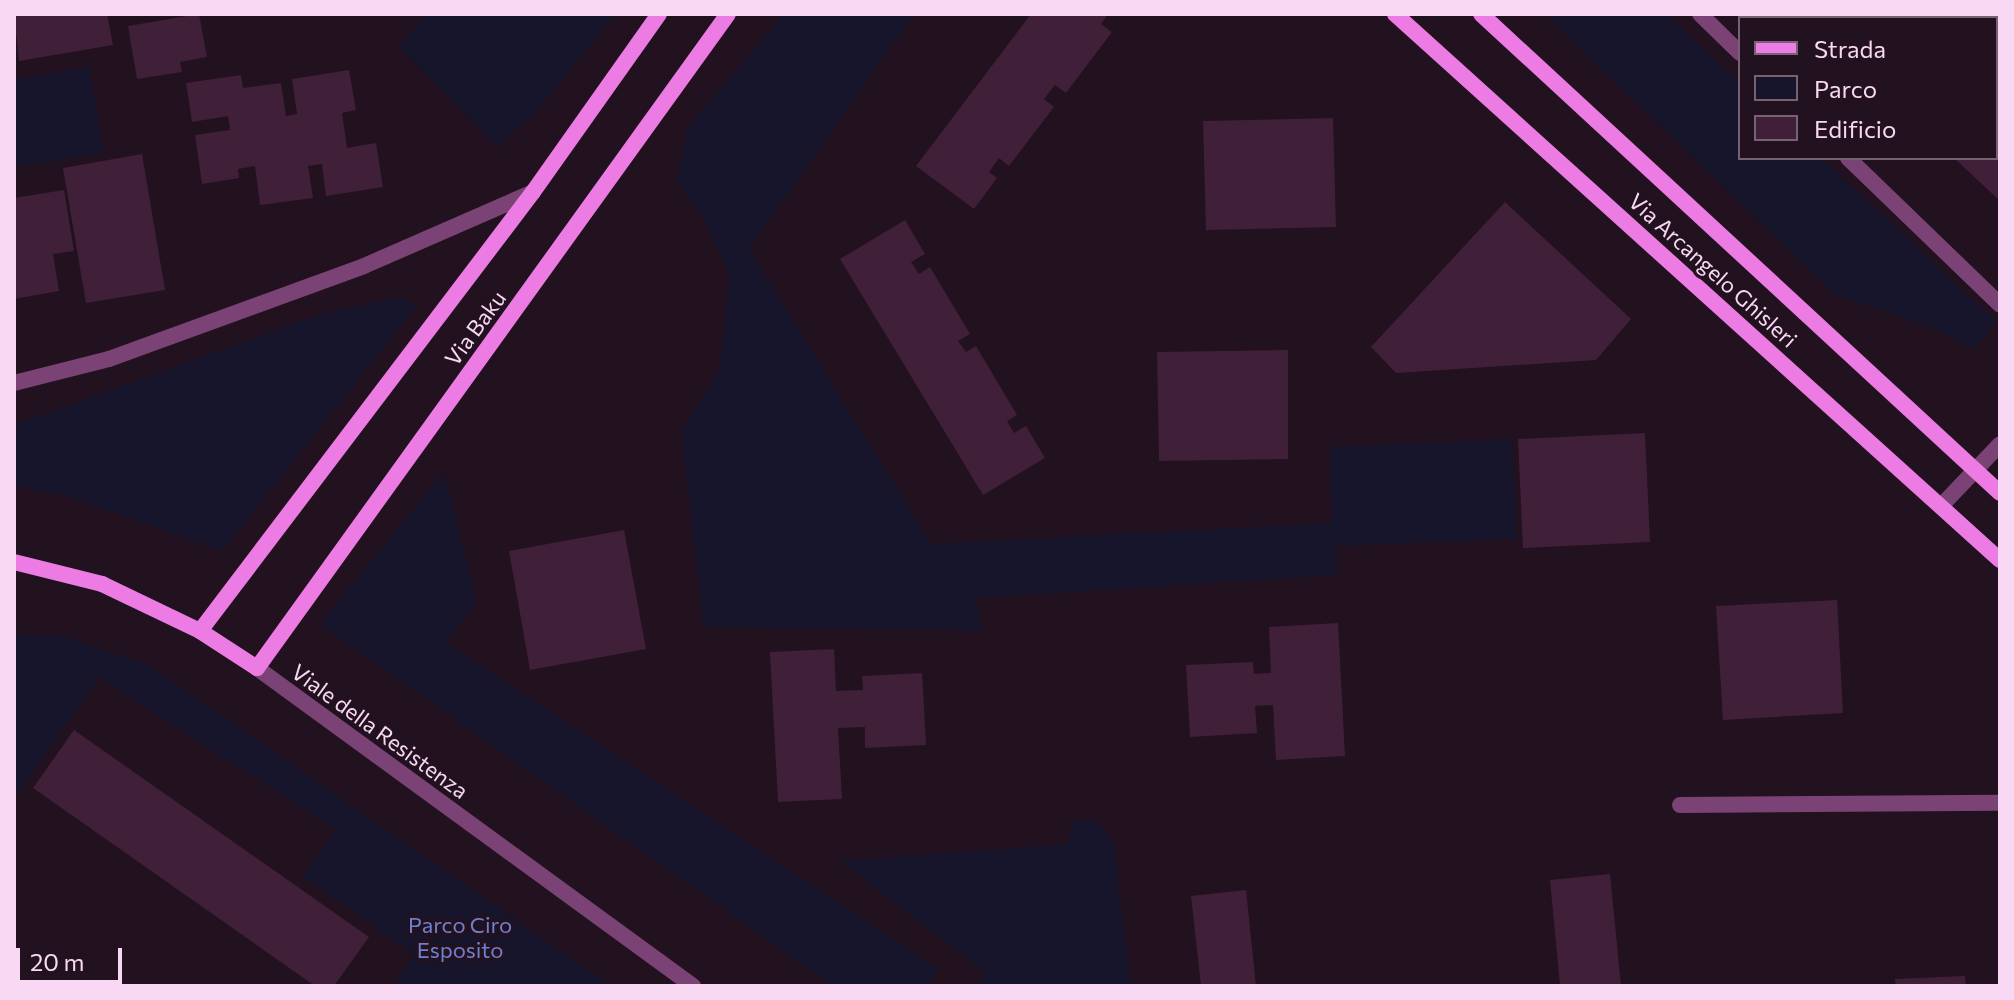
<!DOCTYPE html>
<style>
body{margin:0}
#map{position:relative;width:2014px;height:1000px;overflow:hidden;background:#22111e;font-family:Commissioner,sans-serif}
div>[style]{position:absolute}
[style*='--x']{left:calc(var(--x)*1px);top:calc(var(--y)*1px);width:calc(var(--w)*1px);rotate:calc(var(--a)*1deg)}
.green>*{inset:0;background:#16152b}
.building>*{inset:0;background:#402038}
.lane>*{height:16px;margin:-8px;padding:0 8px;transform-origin:8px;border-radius:8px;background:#7b4375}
.street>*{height:16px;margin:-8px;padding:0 8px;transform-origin:8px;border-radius:8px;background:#7b4375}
.secondary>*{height:16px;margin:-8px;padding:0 8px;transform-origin:8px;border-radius:8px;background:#ec7ce3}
span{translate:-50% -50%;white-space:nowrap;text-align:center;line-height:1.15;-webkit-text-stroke:7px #22111e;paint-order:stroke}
.street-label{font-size:22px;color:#f9d8f4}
.park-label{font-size:22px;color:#6e80d0}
.frame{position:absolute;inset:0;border:16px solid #f9d8f4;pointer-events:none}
.legend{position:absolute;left:1738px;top:16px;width:260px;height:144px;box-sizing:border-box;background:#22111e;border:2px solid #786174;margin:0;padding:10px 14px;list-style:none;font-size:24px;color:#f9d8f4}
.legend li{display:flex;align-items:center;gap:16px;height:40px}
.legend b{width:40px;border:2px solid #786174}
.scale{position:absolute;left:16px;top:948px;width:106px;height:36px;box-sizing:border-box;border:4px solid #f9d8f4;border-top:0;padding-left:10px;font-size:24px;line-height:28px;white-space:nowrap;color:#f9d8f4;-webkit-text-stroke:6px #22111e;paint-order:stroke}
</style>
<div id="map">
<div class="green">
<div style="clip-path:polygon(426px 14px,615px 14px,537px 111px,497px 147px,399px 47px)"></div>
<div style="clip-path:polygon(784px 14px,914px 14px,749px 249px,931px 544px,1332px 523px,1330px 447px,1512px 439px,1516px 539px,1335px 546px,1338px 575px,975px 598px,983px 631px,704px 627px,681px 433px,719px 369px,730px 276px,701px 213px,676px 182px,687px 128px)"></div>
<div style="clip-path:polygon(1545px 14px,1666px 14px,1740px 83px,1740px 158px,1821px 158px,1996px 321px,1974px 350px,1941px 331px,1834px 294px)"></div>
<div style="clip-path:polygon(89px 67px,104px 153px,14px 168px,14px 80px)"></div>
<div style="clip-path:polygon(399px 296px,417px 306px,222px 551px,62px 494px,14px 486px,14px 425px,313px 317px)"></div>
<div style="clip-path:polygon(444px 472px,476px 600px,446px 643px,938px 969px,927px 986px,833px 986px,320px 624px)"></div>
<div style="clip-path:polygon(14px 634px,64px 636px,150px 666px,611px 986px,393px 986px,414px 955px,303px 876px,336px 830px,99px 677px,14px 800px)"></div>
<div style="clip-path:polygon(1096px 819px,1113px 841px,1131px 986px,978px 986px,986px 973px,840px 861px,1068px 844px,1072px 823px)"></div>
</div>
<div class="building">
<div style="clip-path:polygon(14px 14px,107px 14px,113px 45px,19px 61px)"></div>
<div style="clip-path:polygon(199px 14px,207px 57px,180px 62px,182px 72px,137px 79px,128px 26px)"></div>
<div style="clip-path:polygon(1031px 14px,1108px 14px,1101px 24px,1112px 32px,1066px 93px,1055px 85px,1044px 99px,1054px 107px,1009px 166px,999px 158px,989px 172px,997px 178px,974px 209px,916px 166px)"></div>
<div style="clip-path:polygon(1798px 14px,1907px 14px,1911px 18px,1802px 18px)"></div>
<div style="clip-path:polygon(349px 70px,356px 110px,342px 113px,347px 148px,376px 143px,383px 187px,326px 196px,322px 164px,308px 166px,313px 198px,260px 205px,255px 166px,238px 169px,239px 178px,202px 184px,195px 135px,230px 130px,228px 116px,192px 122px,186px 83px,241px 75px,243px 88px,281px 83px,286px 116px,297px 114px,292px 79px)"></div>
<div style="clip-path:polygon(1996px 97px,2000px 100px,2000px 201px,1954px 158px,1996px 158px)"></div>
<div style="clip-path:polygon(1333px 118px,1336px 227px,1206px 230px,1203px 121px)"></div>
<div style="clip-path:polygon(142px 154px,165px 290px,86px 303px,63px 168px)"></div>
<div style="clip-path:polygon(64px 190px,74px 251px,53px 254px,59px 291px,14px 299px,14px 198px)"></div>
<div style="clip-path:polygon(1505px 202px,1631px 319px,1596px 360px,1396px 373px,1371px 347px)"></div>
<div style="clip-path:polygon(905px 220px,925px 254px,911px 262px,919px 274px,930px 267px,970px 334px,958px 341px,966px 352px,976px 346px,1017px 415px,1007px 421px,1014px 433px,1026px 426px,1045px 458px,983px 495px,840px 259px)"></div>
<div style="clip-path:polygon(1288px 350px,1288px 459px,1159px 461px,1157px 352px)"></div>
<div style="clip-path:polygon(1645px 433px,1650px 542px,1523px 548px,1518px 439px)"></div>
<div style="clip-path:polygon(624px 530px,646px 649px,530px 670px,509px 551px)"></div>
<div style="clip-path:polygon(1837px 600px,1843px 713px,1723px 720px,1716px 606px)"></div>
<div style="clip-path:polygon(1338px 623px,1345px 756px,1276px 760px,1273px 705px,1255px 706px,1257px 733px,1190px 737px,1186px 665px,1253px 662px,1254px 674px,1271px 673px,1269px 627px)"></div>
<div style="clip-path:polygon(834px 649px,836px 691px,863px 690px,862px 676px,922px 673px,926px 745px,865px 748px,865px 727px,838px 728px,842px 799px,778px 802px,770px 652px)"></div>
<div style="clip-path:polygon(74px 730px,369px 937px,334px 986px,315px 986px,33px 788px)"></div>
<div style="clip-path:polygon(1610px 874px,1621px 986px,1560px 986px,1550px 880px)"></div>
<div style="clip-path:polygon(1246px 890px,1256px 986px,1201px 986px,1191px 896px)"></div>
<div style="clip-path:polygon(1965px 976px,1966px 986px,1896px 986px,1895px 979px)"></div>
</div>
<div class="lane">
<div style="--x:1942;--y:505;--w:84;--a:-46.4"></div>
</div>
<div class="street">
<div style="--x:1700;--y:14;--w:56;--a:44.3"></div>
<div style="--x:1848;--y:158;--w:211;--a:44"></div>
<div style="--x:14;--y:383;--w:98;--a:-14.2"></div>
<div style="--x:109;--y:359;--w:271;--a:-20"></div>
<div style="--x:364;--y:266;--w:184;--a:-23.6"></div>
<div style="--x:257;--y:668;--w:540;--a:36.11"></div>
<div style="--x:1680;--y:805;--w:320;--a:-0.4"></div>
</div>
<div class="secondary">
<div style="--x:1395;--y:14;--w:815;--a:42.07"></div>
<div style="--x:1481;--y:14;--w:706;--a:42.7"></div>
<div style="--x:14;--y:562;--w:91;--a:14"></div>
<div style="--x:102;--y:584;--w:109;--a:25.6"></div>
<div style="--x:200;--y:631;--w:68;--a:33"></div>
<div style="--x:257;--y:668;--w:806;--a:-54.24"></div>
<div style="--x:200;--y:631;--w:551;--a:-52.82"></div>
<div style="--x:533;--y:192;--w:218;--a:-54.7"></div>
</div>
<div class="street-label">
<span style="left:1713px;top:270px;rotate:42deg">Via Arcangelo Ghisleri</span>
<span style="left:475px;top:328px;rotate:-54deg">Via Baku</span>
<span style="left:380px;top:731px;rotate:36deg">Viale della Resistenza</span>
</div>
<div class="park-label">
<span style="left:460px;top:937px">Parco Ciro<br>Esposito</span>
</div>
<div class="frame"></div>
<ul class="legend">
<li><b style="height:10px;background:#ec7ce3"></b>Strada</li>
<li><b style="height:22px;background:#16152b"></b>Parco</li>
<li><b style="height:22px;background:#402038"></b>Edificio</li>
</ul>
<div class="scale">20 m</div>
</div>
